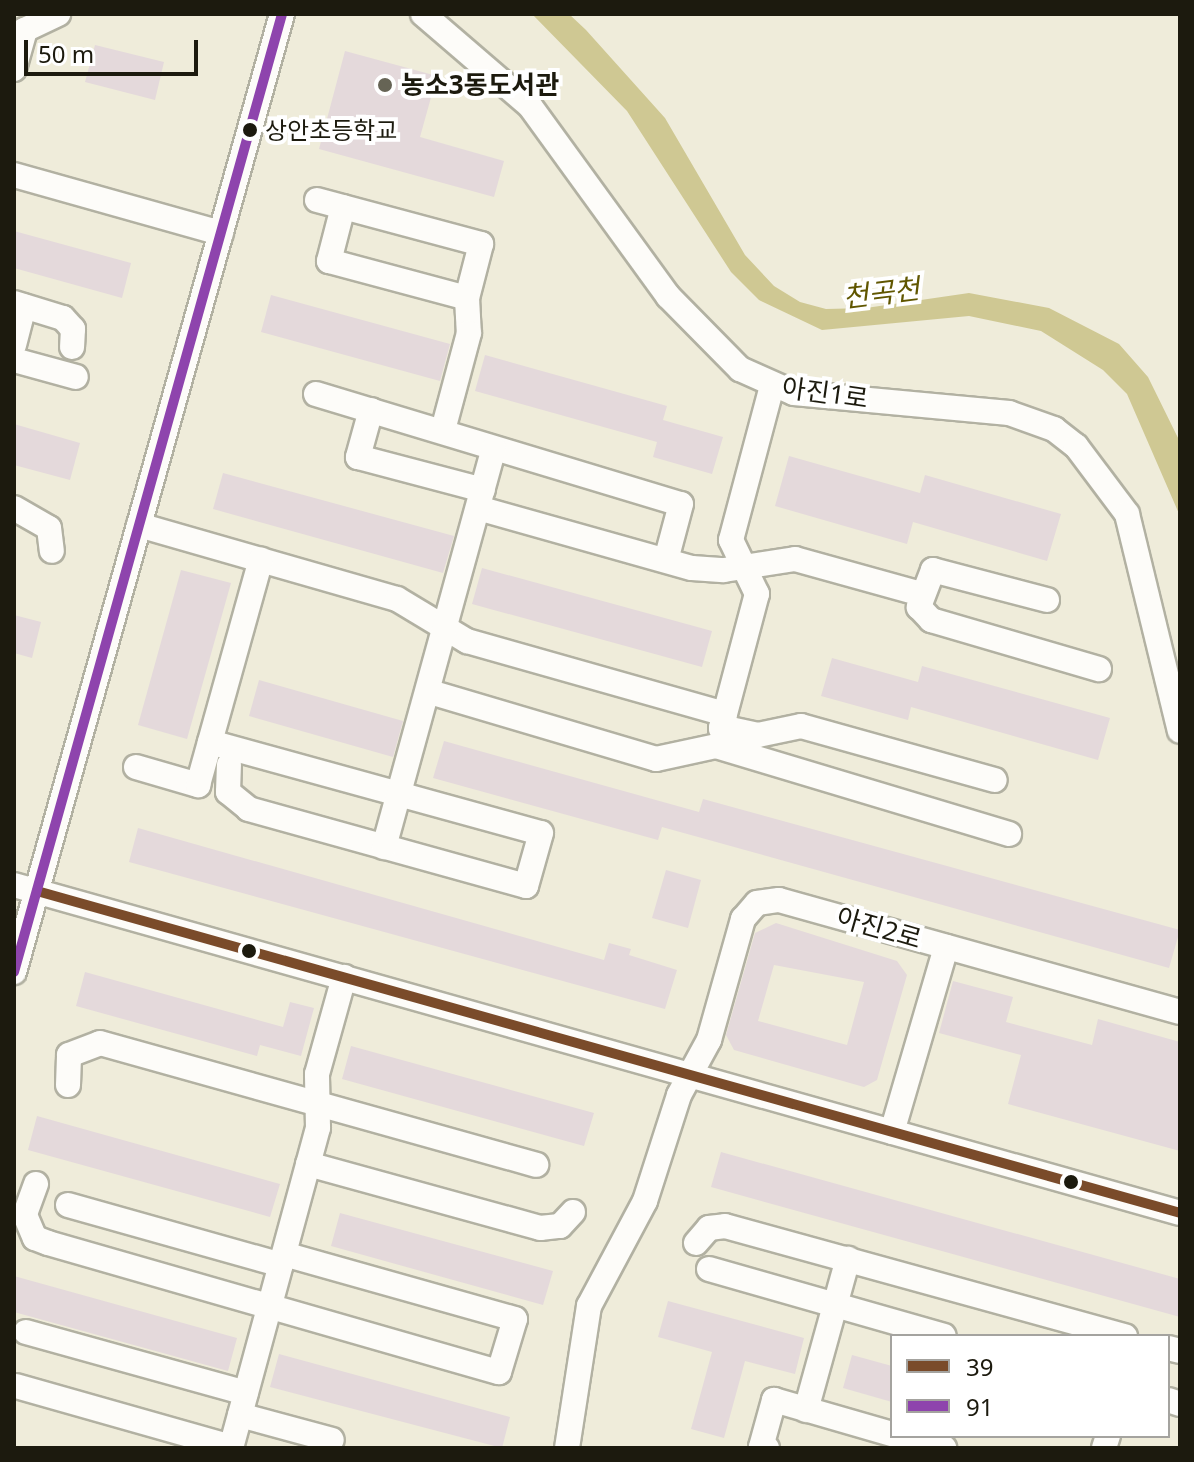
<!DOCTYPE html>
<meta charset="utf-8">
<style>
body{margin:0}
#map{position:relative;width:1194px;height:1462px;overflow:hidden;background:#efecda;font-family:"Noto Sans","Noto Sans KR",sans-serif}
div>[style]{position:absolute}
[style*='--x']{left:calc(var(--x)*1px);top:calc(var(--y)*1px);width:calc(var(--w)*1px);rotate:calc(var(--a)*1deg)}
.water>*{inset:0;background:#cfc893}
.building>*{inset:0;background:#e4d9db}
.roads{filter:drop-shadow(2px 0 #b2b1a2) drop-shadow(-2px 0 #b2b1a2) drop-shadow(0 2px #b2b1a2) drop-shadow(0 -2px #b2b1a2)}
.minor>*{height:24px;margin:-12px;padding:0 12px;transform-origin:12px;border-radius:12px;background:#fdfcf9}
.bus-1>*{height:10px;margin:-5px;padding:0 5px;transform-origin:5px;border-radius:5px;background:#7a4b2a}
.bus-2>*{height:10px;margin:-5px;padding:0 5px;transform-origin:5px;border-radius:5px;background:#8e44ad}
.dots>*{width:22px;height:22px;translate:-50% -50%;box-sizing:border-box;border:4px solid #fff;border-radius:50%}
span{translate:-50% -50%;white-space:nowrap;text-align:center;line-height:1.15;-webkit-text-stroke:8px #fff;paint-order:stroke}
.bus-label{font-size:24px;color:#1c1a0e}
.left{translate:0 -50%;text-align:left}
.poi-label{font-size:26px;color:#1c1a0e;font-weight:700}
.street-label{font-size:26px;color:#1c1a0e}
.water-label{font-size:28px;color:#605600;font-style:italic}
.frame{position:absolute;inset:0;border:16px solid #1c1a0e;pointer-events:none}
.legend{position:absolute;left:890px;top:1334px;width:280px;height:104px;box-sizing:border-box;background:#fff;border:2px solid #a4a39f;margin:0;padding:10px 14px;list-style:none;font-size:24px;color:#1c1a0e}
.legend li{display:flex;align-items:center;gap:16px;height:40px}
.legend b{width:40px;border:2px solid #a4a39f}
.scale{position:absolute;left:24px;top:40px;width:174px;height:36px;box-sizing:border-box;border:4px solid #1c1a0e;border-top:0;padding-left:10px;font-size:24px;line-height:28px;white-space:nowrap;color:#1c1a0e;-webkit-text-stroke:6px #fff;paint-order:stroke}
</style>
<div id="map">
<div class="water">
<div style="clip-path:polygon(532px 14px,569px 14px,586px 30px,665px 118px,745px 255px,774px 286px,800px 302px,826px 309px,866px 308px,969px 293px,1049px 308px,1119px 344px,1148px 377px,1180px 442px,1180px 516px,1127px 394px,1103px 370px,1041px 331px,969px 316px,822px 330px,759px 300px,731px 272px,627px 111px)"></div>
</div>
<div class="building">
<div style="clip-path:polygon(95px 45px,164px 62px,155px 100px,85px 82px)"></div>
<div style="clip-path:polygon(345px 51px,437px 76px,420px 137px,504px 161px,494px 197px,319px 149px)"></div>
<div style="clip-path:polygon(14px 231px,131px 263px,122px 298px,14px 268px)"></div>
<div style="clip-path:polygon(271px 295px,450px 344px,440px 381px,261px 332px)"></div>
<div style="clip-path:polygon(485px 355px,667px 406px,663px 420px,723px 437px,712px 474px,653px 457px,657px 442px,475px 391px)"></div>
<div style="clip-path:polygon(14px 424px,80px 443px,70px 480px,14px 465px)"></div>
<div style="clip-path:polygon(789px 456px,920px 493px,925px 475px,1061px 514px,1047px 561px,913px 522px,907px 544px,775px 506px)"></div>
<div style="clip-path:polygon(223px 473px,454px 536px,443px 573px,213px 509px)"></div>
<div style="clip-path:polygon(482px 568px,712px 631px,702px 667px,472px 604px)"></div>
<div style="clip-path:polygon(181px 570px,231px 583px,187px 739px,138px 725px)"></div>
<div style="clip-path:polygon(14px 615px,41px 622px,32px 658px,14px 653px)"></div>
<div style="clip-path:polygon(832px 658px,918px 682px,922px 666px,1110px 718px,1098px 760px,911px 707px,908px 720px,821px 696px)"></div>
<div style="clip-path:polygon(259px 680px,403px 721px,393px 757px,249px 716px)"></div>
<div style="clip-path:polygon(444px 741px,699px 812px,703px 799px,1180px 930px,1169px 968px,662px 827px,658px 840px,433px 778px)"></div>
<div style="clip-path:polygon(138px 828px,604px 960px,609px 943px,631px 949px,629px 955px,677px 970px,665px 1009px,129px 862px)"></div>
<div style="clip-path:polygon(666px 870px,701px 880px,688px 928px,652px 918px)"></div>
<div style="clip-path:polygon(evenodd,776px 923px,897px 961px,907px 975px,877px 1080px,864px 1087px,734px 1050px,726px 1035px,755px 933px,776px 923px,774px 965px,864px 982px,847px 1045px,758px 1021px,774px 965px)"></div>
<div style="clip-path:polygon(85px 972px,283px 1027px,290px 1002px,314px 1008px,301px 1056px,260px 1045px,257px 1056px,76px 1006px)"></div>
<div style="clip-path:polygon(953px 981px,1013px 997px,1006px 1022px,1092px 1045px,1098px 1019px,1180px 1042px,1180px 1151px,1008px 1104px,1021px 1055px,939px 1033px)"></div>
<div style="clip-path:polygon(351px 1046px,594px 1113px,584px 1146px,342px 1079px)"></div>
<div style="clip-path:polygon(37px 1116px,280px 1184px,270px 1217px,28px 1150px)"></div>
<div style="clip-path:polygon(721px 1152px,1180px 1279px,1180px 1317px,711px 1187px)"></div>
<div style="clip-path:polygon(340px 1213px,553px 1271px,543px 1305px,331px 1246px)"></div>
<div style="clip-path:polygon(14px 1276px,237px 1338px,228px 1371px,14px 1312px)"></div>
<div style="clip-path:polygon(668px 1301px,804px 1338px,795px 1374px,745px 1361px,724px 1438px,691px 1429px,712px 1352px,658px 1337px)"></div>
<div style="clip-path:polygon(279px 1354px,510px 1417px,502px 1448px,270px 1387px)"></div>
<div style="clip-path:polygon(852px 1355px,892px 1366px,892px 1402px,843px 1388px)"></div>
</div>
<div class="roads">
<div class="minor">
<div style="--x:423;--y:14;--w:141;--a:40.7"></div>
<div style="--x:530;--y:106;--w:235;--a:54"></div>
<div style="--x:668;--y:296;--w:103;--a:45.4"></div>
<div style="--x:740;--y:369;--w:59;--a:24"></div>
<div style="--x:794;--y:393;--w:216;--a:5.3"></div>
<div style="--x:1009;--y:413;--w:48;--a:19.6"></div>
<div style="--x:1054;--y:429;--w:28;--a:38"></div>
<div style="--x:1076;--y:446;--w:85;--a:53.1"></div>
<div style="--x:1127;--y:514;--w:223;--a:76.3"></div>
<div style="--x:14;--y:35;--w:49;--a:-25.5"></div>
<div style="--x:14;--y:69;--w:41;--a:-74.2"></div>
<div style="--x:14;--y:175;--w:215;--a:15.7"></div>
<div style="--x:317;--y:200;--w:170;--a:15"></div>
<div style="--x:481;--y:244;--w:56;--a:104.5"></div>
<div style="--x:467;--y:298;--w:35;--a:87"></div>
<div style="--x:469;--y:333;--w:100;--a:105"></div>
<div style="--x:343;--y:207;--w:56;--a:104.5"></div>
<div style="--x:329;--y:261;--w:143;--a:15"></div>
<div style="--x:14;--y:303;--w:51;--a:17"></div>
<div style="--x:63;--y:318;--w:15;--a:48"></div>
<div style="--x:73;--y:329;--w:18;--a:93"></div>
<div style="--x:14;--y:345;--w:40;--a:-75.6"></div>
<div style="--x:14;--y:360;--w:64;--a:15.3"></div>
<div style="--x:316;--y:394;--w:381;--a:16.8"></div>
<div style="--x:681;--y:504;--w:58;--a:105"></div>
<div style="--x:371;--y:410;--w:49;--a:105.5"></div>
<div style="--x:358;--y:457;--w:129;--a:14.8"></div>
<div style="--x:14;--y:508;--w:40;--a:29.7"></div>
<div style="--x:49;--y:528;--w:23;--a:83"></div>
<div style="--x:478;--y:508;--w:222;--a:15.7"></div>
<div style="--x:692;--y:568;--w:32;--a:4"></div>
<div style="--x:724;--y:570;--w:72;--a:-8.8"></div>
<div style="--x:795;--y:559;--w:131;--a:15.5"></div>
<div style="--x:139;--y:525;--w:268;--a:16"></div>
<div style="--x:397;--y:599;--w:82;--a:31"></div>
<div style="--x:467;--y:641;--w:268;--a:15.8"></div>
<div style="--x:1047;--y:600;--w:118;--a:-165.3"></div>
<div style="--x:933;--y:570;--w:40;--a:111"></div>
<div style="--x:919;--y:607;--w:18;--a:47"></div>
<div style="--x:931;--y:620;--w:175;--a:16.3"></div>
<div style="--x:430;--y:692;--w:236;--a:16.5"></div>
<div style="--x:656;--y:759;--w:61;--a:-12.2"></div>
<div style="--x:716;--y:746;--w:306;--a:16.7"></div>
<div style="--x:721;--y:727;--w:38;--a:12"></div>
<div style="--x:758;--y:735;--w:44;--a:-11.8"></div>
<div style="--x:801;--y:726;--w:201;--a:15.6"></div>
<div style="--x:721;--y:729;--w:140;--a:-75.1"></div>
<div style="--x:757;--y:594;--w:60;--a:-115.7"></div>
<div style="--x:731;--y:540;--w:159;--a:-75.1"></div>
<div style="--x:210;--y:742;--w:343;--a:15.4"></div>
<div style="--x:541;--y:833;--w:55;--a:105.8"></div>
<div style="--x:526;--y:886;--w:288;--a:-164.5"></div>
<div style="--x:249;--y:809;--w:27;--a:-141"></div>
<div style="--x:228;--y:792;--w:27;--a:-88"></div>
<div style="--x:136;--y:767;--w:65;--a:16.2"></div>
<div style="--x:198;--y:785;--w:234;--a:-74.4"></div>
<div style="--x:384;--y:847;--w:413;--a:-74.6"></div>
<div style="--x:14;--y:885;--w:1211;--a:15.71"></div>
<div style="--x:14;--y:972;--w:995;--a:-74.37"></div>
<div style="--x:68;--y:1085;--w:30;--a:-88"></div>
<div style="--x:69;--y:1055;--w:33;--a:-21"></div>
<div style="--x:100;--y:1043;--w:453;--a:15.6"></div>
<div style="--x:892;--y:1132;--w:193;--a:-73.7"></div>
<div style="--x:308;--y:1164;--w:241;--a:15.4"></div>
<div style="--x:540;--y:1228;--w:20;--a:-6"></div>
<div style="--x:560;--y:1226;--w:19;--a:-47"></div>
<div style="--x:36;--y:1184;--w:33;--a:110"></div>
<div style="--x:25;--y:1215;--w:25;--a:67"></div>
<div style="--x:35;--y:1238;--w:14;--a:21"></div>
<div style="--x:48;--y:1243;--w:469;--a:16"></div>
<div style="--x:499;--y:1372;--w:55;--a:-73.2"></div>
<div style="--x:515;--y:1319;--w:240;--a:-164.3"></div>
<div style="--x:68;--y:1205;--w:221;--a:15.7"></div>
<div style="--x:696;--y:1243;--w:20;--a:-49"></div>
<div style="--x:709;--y:1228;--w:16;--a:-7"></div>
<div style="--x:725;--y:1226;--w:415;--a:15.4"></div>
<div style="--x:709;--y:1269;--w:244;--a:15.9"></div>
<div style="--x:26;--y:1332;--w:228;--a:15.5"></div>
<div style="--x:1168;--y:1348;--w:12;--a:14"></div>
<div style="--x:16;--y:1386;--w:223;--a:15.8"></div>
<div style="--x:1168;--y:1400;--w:13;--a:18"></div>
<div style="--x:806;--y:1410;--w:157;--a:-74.5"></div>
<div style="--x:240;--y:1415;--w:95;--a:15.2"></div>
<div style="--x:901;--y:1436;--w:45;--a:15.6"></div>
<div style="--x:231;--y:1448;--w:332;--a:-74.8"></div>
<div style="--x:318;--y:1128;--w:54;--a:-91.1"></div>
<div style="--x:317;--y:1074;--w:101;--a:-74.4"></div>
<div style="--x:567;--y:1448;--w:144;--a:-81.2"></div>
<div style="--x:589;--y:1306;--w:119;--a:-61.9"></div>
<div style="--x:645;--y:1201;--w:111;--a:-72.2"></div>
<div style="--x:679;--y:1095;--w:63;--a:-61.4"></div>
<div style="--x:709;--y:1040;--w:126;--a:-74.3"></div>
<div style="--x:743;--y:919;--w:21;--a:-49"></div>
<div style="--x:757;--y:903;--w:22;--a:-8"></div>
<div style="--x:779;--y:900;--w:416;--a:15.6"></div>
<div style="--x:767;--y:1448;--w:6;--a:-171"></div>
<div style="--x:761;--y:1447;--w:49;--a:-74.5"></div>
<div style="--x:774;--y:1400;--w:123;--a:16.1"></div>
<div style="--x:1104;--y:1448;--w:13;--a:-72"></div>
</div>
</div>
<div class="bus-1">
<div style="--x:37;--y:891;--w:1187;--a:15.73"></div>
</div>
<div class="bus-2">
<div style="--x:14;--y:972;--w:995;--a:-74.37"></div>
</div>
<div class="dots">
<div style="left:385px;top:85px;background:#666455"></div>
<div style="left:250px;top:130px;background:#1c1a0e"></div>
<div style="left:249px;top:951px;background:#1c1a0e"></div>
<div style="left:1071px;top:1182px;background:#1c1a0e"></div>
</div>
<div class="bus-label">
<span class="left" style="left:265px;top:130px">상안초등학교</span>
</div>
<div class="poi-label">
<span class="left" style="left:401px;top:85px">농소3동도서관</span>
</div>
<div class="street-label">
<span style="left:825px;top:393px;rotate:8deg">아진1로</span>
<span style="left:879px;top:928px;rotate:16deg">아진2로</span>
</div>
<div class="water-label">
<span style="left:881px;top:292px;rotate:-7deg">천곡천</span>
</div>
<div class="frame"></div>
<ul class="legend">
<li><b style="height:10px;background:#7a4b2a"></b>39</li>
<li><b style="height:10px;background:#8e44ad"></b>91</li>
</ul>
<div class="scale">50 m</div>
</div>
